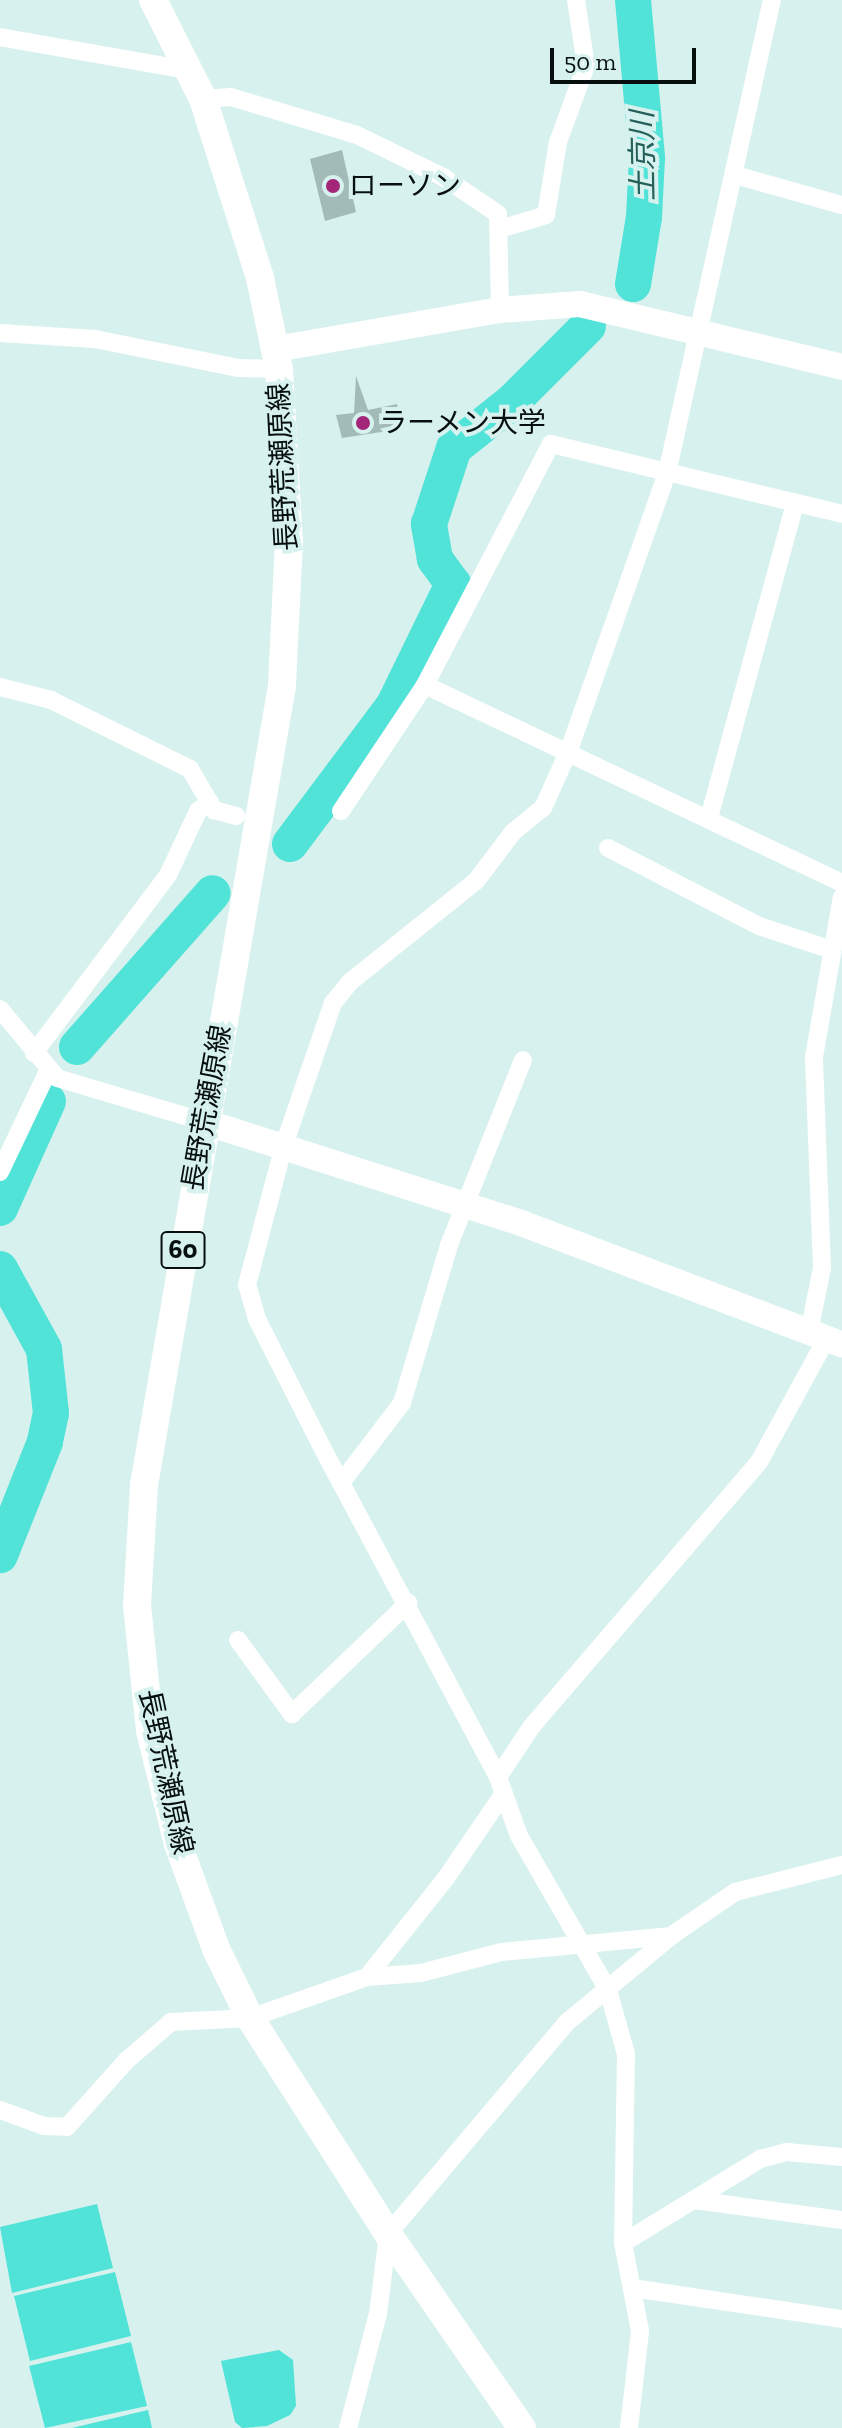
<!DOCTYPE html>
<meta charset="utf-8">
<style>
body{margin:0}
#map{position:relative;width:842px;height:2428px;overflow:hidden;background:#d7f1ee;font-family:"Zilla Slab","Noto Sans JP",serif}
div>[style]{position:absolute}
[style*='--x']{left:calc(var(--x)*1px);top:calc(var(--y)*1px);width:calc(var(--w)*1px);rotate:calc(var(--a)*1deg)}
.water>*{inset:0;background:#51e3d8}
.river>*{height:36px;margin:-18px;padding:0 18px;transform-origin:18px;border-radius:18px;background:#51e3d8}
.building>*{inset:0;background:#a2bbb8}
.street>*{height:18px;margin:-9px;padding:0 9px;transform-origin:9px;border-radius:9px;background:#fff}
.secondary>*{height:26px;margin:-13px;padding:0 13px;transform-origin:13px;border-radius:13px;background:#fff}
.primary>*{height:28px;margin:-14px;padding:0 14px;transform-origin:14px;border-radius:14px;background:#fff}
.dots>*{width:22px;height:22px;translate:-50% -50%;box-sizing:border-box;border:4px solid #d7f1ee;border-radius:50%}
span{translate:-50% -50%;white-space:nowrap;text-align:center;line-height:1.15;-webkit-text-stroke:8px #d7f1ee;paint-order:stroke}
.shield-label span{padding:2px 6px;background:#d7f1ee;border:2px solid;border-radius:6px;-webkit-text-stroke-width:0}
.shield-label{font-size:26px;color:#07100f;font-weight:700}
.poi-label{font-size:28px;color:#07100f}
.left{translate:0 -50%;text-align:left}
.street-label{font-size:28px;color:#07100f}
.water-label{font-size:30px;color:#25605b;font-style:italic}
.scale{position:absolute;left:550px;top:48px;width:146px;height:36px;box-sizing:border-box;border:4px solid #07100f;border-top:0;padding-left:10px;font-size:24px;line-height:28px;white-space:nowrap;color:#07100f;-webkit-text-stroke:6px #d7f1ee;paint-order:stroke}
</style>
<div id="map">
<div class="water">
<div style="clip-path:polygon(97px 2204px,113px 2268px,12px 2293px,0 2227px)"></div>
<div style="clip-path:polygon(115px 2272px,131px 2336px,30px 2361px,14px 2296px)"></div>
<div style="clip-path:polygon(131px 2342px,147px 2406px,45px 2428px,29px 2366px)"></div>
<div style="clip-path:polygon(279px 2350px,293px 2360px,296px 2406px,290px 2415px,267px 2426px,242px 2428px,235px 2422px,221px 2361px)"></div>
<div style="clip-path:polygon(148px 2410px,152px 2428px,72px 2428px)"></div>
</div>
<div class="river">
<div style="--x:633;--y:0;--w:159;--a:84.9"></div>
<div style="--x:647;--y:158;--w:59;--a:92.9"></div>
<div style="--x:644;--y:217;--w:68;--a:99.3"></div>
<div style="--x:290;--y:844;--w:174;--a:-53.2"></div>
<div style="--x:394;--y:705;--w:135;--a:-64"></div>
<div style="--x:453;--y:584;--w:31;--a:-126"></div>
<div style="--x:435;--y:559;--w:36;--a:-100"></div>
<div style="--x:429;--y:524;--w:80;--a:-71.8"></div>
<div style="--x:454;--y:448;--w:75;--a:-38.5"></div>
<div style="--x:513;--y:401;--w:106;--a:-45"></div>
<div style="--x:77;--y:1047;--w:205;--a:-48.6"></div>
<div style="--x:0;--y:1208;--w:117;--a:-65.8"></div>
<div style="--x:0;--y:1269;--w:91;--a:61.2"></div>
<div style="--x:44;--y:1349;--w:64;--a:83.8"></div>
<div style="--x:51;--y:1413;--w:30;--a:102"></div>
<div style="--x:45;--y:1442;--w:122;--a:111.7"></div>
</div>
<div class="building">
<div style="clip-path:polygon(342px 150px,356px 212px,325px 221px,310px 159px)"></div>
<div style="clip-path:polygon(356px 376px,368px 410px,397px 404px,401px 429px,342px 438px,336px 415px,354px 413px)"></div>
</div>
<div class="street">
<div style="--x:0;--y:37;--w:191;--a:10"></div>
<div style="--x:203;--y:99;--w:28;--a:-4"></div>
<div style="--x:231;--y:97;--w:132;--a:16.8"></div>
<div style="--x:357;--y:135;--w:96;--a:26"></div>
<div style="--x:443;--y:177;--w:66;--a:33.9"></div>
<div style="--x:498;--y:214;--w:96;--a:88.8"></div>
<div style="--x:735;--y:175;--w:111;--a:15.7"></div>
<div style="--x:500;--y:229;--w:48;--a:-16.9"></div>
<div style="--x:546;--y:215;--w:74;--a:-80.7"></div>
<div style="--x:558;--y:142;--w:81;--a:-69.8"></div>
<div style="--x:586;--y:66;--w:67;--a:-98.6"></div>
<div style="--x:0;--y:333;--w:95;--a:3.6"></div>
<div style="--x:95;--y:339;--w:147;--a:11.4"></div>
<div style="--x:239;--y:368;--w:40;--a:1.4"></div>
<div style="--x:425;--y:685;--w:462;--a:25.4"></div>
<div style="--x:0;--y:687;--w:53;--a:14.3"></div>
<div style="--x:51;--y:700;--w:155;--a:26.4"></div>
<div style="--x:190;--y:769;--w:48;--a:59.7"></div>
<div style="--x:214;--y:810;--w:23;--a:15"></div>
<div style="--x:341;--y:811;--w:151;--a:-56.3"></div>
<div style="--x:425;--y:685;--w:272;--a:-62.4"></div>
<div style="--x:551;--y:444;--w:299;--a:13.5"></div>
<div style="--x:709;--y:818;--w:327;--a:-74.7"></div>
<div style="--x:608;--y:848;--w:170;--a:27.3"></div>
<div style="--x:759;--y:926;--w:74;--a:18.2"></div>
<div style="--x:0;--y:1009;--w:89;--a:50.4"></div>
<div style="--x:57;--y:1078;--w:154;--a:16.6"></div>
<div style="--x:34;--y:1053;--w:223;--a:-53"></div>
<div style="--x:168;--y:875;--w:71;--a:-64.9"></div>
<div style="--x:198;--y:811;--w:15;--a:-37"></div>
<div style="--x:0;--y:1172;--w:114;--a:-64.6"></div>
<div style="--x:809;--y:1332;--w:65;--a:-78.5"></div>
<div style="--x:822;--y:1268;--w:211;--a:-92.2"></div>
<div style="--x:814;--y:1057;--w:162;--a:-80.1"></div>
<div style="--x:341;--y:1483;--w:101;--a:-52.7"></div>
<div style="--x:402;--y:1403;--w:165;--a:-73.4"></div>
<div style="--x:449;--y:1245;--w:199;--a:-68.2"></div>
<div style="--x:238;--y:1640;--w:92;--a:53.9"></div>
<div style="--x:292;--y:1714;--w:161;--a:-43.7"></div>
<div style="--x:498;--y:1777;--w:61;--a:-56.3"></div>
<div style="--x:532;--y:1726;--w:348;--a:-49.3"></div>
<div style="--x:759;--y:1462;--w:141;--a:-61.3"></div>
<div style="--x:367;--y:1977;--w:127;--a:-51.4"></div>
<div style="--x:446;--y:1878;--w:99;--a:-55.7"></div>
<div style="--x:0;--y:2110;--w:47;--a:20"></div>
<div style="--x:44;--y:2126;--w:23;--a:2"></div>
<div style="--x:67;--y:2127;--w:89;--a:-48.2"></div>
<div style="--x:126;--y:2061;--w:60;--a:-40.9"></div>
<div style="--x:171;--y:2022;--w:79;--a:-2.9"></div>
<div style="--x:250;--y:2018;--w:124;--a:-19.3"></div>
<div style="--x:367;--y:1977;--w:54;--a:-4.2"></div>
<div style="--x:421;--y:1973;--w:83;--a:-14.7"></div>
<div style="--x:501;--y:1952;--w:171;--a:-5.4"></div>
<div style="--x:694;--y:2200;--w:149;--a:7.7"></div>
<div style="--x:623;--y:2243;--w:161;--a:-31.5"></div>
<div style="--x:760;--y:2159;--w:28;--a:-15"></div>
<div style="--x:787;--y:2152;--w:55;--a:5.2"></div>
<div style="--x:632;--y:2288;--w:212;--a:8.4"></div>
<div style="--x:348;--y:2428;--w:118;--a:-75.3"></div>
<div style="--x:378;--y:2314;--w:81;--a:-82.9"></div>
<div style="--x:388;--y:2234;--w:276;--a:-49.8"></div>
<div style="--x:566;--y:2023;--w:136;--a:-39.6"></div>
<div style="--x:671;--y:1936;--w:78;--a:-34.5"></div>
<div style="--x:735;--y:1892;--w:110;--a:-14.2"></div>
<div style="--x:629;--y:2428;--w:98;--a:-83.5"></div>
<div style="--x:640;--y:2331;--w:90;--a:-100.9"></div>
<div style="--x:623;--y:2243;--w:189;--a:-89.1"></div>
<div style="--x:626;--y:2054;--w:66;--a:-105.7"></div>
<div style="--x:608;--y:1990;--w:178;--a:-120"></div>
<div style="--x:519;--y:1836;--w:63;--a:-109.6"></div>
<div style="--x:498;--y:1777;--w:363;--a:-118.1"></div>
<div style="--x:327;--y:1457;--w:155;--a:-116.9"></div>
<div style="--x:257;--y:1319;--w:35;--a:-106"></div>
<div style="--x:247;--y:1285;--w:145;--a:-75.2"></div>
<div style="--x:284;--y:1145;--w:150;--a:-71"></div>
<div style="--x:333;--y:1003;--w:27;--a:-51"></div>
<div style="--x:350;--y:982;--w:161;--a:-38.7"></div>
<div style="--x:476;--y:881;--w:61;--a:-52.9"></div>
<div style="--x:513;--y:832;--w:38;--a:-39"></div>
<div style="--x:543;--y:808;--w:64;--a:-65.9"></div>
<div style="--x:569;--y:750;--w:294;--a:-70.5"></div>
<div style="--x:667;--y:473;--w:485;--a:-77.5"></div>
</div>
<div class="secondary">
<div style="--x:276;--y:349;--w:227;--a:-9.9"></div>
<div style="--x:500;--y:310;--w:80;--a:-4.3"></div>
<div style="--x:580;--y:304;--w:269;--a:13.5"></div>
<div style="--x:205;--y:1122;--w:332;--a:17.7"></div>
<div style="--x:521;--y:1223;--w:343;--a:20.7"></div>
</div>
<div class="primary">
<div style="--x:153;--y:0;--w:111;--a:63.2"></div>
<div style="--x:203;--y:99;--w:188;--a:72.3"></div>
<div style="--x:260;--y:278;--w:93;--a:78.2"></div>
<div style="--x:279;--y:369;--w:172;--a:86.7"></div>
<div style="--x:289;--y:541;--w:145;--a:92.8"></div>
<div style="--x:282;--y:686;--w:811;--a:99.8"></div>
<div style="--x:144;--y:1485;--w:120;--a:93.3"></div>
<div style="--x:137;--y:1605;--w:127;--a:84.1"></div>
<div style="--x:150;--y:1731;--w:116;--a:76.1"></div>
<div style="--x:178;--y:1844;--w:112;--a:70.1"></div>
<div style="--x:216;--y:1949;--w:77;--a:63.8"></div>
<div style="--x:250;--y:2018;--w:256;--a:57.4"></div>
<div style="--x:388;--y:2234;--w:236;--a:55.4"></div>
</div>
<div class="dots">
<div style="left:333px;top:186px;background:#a32678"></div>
<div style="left:363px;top:423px;background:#a32678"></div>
</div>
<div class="shield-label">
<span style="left:183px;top:1250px">60</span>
</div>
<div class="poi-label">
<span class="left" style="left:349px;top:186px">ローソン</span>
<span class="left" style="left:379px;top:423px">ラーメン大学</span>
</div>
<div class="street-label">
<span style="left:283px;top:467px;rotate:-93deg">長野荒瀬原線</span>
<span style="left:207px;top:1108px;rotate:-80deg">長野荒瀬原線</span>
<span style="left:166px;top:1772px;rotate:78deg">長野荒瀬原線</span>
</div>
<div class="water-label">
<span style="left:643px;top:156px;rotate:-91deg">土京川</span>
</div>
<div class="scale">50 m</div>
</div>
